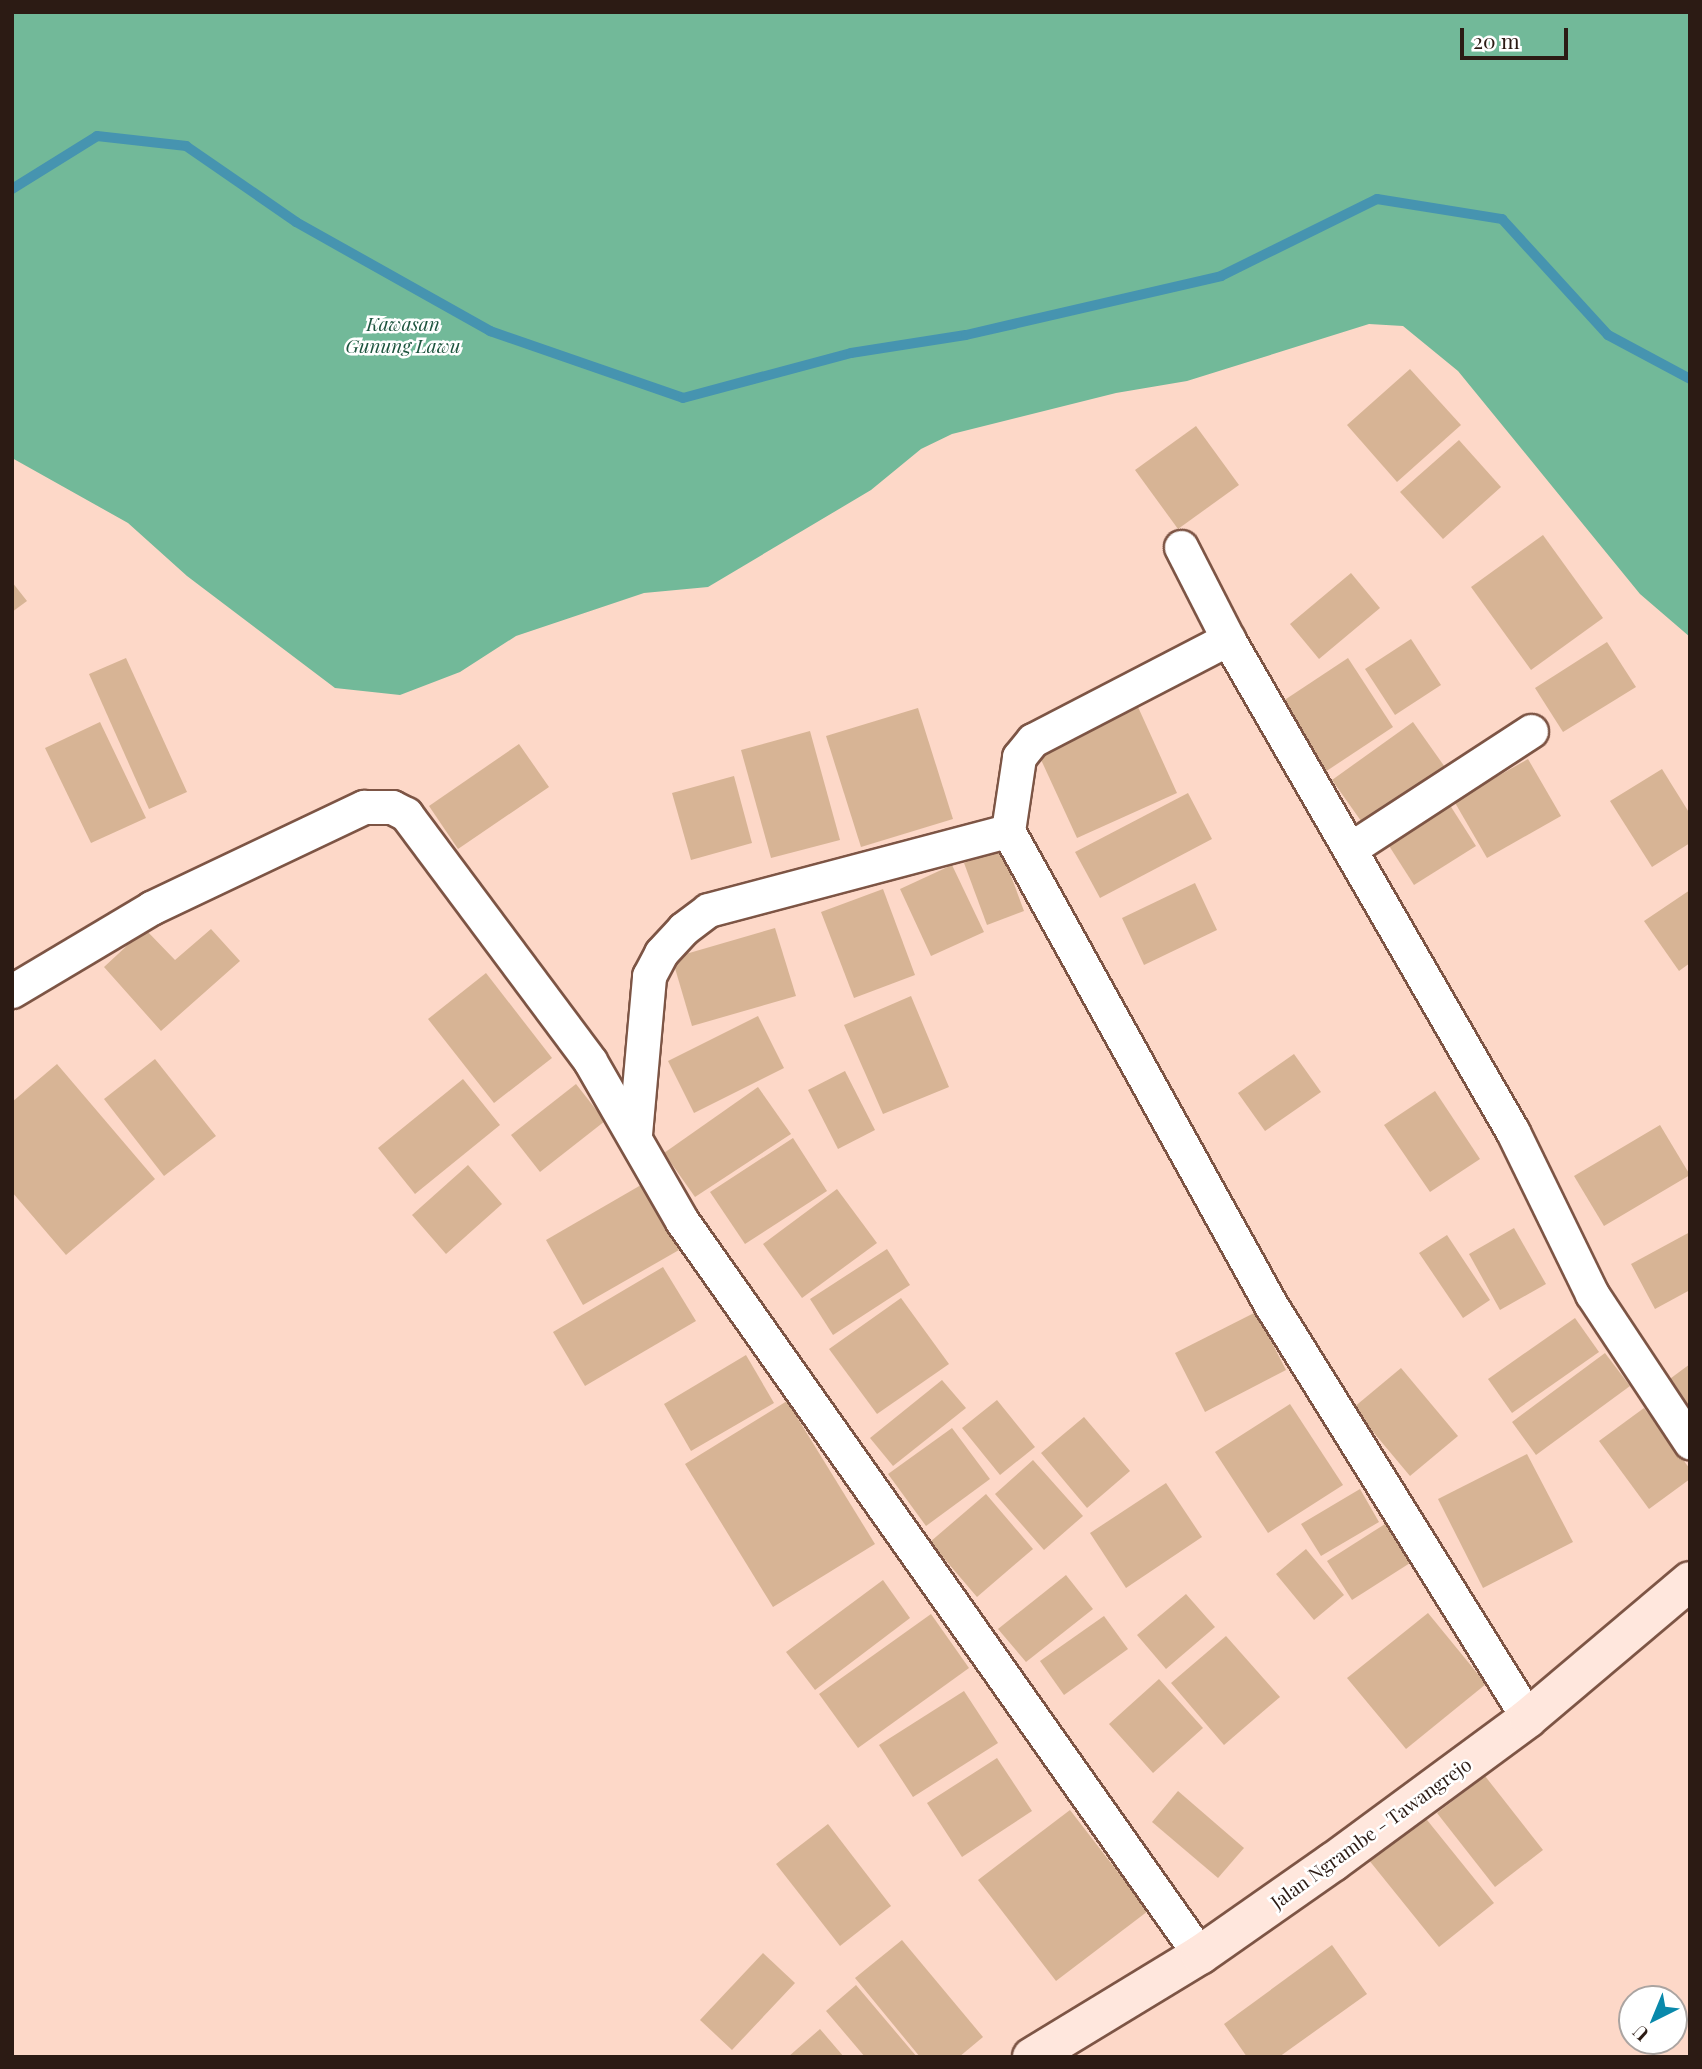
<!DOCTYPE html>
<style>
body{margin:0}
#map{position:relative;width:1702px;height:2069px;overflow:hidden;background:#fdd8c8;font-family:"Playfair Display",serif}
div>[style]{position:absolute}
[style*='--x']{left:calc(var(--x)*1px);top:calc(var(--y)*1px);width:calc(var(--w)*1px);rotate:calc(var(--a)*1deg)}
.forest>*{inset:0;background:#72b999}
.stream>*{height:10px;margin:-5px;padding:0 5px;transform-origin:5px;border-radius:5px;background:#4694b0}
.building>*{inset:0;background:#d7b495}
.roads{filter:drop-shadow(2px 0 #7d5545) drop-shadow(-2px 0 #7d5545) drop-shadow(0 2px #7d5545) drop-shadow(0 -2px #7d5545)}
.minor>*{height:33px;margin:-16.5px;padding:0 16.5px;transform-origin:16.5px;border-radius:16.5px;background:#fff}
.secondary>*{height:38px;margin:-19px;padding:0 19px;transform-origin:19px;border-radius:19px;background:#ffe7dd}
span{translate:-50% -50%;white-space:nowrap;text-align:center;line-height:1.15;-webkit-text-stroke:5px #fff;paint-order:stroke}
.park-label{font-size:19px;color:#1d543e;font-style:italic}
.street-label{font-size:19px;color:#2c1b14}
.frame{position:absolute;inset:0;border:14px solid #2c1b14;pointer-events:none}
.north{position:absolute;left:1618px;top:1985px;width:70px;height:70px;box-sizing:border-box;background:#fff;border:2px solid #aba4a1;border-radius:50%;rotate:223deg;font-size:19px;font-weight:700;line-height:28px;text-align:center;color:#2c1b14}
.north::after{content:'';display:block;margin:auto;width:24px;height:32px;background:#0989ab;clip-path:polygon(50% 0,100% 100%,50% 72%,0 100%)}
.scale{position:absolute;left:1460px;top:28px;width:108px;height:32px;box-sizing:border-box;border:4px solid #2c1b14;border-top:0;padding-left:9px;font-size:21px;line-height:24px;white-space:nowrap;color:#2c1b14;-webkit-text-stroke:5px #fff;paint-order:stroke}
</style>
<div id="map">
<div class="forest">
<div style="clip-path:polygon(12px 12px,1690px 12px,1690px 637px,1640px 594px,1458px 371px,1403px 326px,1369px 324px,1187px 381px,1116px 393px,952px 434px,921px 449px,871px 490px,708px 587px,644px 593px,516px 636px,460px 672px,400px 695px,335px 688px,187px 576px,128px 523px,12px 458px)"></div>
</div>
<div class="stream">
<div style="--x:12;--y:189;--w:100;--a:-31.9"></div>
<div style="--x:97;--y:136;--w:90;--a:6.4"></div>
<div style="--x:186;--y:146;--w:134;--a:34.6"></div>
<div style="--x:296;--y:222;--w:223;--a:29.3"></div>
<div style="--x:490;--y:331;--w:204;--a:19.1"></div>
<div style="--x:683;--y:398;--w:174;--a:-15"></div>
<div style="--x:851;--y:353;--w:116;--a:-8.9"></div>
<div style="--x:966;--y:335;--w:262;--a:-13"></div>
<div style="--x:1221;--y:276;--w:174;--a:-26.3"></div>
<div style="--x:1377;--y:199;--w:127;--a:9.1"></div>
<div style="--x:1502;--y:219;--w:157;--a:47.6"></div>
<div style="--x:1608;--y:335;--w:93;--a:28.2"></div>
</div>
<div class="building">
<div style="clip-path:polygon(1410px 369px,1461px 425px,1397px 482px,1347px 425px)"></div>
<div style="clip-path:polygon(1196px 426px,1239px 485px,1178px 529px,1135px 470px)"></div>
<div style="clip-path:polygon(1459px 440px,1501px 487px,1443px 539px,1400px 492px)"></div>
<div style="clip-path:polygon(1543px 535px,1603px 618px,1531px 670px,1471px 587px)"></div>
<div style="clip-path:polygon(1351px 573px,1380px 608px,1319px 659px,1290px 624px)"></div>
<div style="clip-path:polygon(12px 582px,27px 601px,12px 612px)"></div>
<div style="clip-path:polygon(1411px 639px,1441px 685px,1395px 715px,1365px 669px)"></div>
<div style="clip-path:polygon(1607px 642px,1636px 687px,1563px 732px,1535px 688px)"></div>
<div style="clip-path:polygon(126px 658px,187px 792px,149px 809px,89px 674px)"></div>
<div style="clip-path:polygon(1348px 658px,1393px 727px,1325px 772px,1280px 703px)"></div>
<div style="clip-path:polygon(1138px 707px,1177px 793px,1077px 838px,1037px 751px)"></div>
<div style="clip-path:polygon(918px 708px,953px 819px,861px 847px,826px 736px)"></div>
<div style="clip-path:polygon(100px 722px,146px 818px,91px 843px,45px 748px)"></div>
<div style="clip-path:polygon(1413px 722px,1447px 770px,1366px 828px,1332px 780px)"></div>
<div style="clip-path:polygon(810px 731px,840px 840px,771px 858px,741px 750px)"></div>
<div style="clip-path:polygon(519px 744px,549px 787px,458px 849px,429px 806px)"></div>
<div style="clip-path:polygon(1528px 759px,1561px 816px,1487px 858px,1454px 801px)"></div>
<div style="clip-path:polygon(1662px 769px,1690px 814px,1690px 843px,1652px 867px,1610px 801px)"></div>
<div style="clip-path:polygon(734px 776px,752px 843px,691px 860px,672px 793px)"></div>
<div style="clip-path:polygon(1188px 793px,1212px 839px,1100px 898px,1075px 852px)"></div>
<div style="clip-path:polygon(1446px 799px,1476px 846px,1414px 885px,1384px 838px)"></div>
<div style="clip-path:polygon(1001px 849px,1024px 911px,987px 925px,964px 863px)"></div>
<div style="clip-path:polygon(952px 865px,984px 932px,931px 956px,900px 889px)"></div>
<div style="clip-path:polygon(1195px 883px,1217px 930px,1144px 965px,1122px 918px)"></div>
<div style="clip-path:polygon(883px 889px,915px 975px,854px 998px,821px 912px)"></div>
<div style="clip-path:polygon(1690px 890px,1690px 963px,1679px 971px,1644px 921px)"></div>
<div style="clip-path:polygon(775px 928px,796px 996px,692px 1026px,672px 958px)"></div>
<div style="clip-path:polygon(145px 929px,175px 960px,211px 929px,240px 961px,161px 1031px,104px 967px)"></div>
<div style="clip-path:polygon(486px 973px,552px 1058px,494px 1103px,428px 1019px)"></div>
<div style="clip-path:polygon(911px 996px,949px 1087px,883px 1114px,844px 1025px)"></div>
<div style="clip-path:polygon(758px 1016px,784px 1068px,694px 1113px,668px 1061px)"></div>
<div style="clip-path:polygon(1294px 1054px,1321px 1092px,1265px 1131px,1238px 1093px)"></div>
<div style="clip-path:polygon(155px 1059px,216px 1136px,164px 1176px,104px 1099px)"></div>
<div style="clip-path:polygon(57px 1064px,155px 1179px,66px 1255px,12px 1192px,12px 1102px)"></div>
<div style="clip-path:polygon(845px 1071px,875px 1130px,838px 1149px,808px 1090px)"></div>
<div style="clip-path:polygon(463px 1079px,500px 1125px,415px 1194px,378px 1148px)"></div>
<div style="clip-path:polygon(576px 1084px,605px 1121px,540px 1172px,511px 1135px)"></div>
<div style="clip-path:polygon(758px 1087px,791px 1134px,695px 1197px,664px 1153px)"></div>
<div style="clip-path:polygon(1435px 1091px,1480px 1159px,1430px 1192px,1384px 1125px)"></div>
<div style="clip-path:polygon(1660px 1125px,1690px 1175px,1604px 1226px,1574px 1176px)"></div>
<div style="clip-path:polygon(793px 1138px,827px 1191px,745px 1244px,710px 1192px)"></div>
<div style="clip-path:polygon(468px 1165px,502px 1204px,446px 1254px,412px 1215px)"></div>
<div style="clip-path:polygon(641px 1185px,679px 1250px,583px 1305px,546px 1240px)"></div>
<div style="clip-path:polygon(837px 1189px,877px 1243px,802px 1298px,763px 1244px)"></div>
<div style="clip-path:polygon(1514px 1228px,1546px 1284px,1500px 1310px,1469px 1254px)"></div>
<div style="clip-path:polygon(1690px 1232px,1690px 1290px,1655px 1309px,1631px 1264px)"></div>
<div style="clip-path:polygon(1447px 1235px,1490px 1300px,1463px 1318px,1419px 1253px)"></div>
<div style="clip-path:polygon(887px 1249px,910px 1285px,833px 1335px,810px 1299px)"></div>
<div style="clip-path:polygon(663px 1267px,696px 1321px,585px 1386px,553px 1332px)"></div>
<div style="clip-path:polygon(901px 1298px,949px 1364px,877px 1414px,829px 1349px)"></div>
<div style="clip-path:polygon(1256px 1312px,1286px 1370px,1205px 1412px,1175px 1353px)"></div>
<div style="clip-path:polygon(1575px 1318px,1599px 1352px,1512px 1413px,1488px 1379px)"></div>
<div style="clip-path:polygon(1605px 1353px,1630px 1386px,1536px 1455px,1512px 1422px)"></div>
<div style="clip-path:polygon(746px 1355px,774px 1403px,691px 1451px,664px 1404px)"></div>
<div style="clip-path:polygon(1690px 1364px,1690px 1419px,1663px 1384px)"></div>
<div style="clip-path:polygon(1401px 1368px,1458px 1436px,1410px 1476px,1353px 1408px)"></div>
<div style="clip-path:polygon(942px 1380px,966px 1408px,893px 1466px,870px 1438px)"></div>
<div style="clip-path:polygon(997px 1400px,1035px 1447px,1000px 1475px,962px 1428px)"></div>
<div style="clip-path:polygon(787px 1401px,875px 1544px,773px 1607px,685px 1464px)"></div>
<div style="clip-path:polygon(1290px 1404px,1343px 1485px,1268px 1533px,1215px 1452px)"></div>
<div style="clip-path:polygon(1644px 1408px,1690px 1469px,1690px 1479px,1649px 1509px,1599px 1441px)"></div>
<div style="clip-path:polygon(1084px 1417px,1130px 1471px,1087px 1508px,1041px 1453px)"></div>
<div style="clip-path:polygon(952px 1428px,990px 1479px,926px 1526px,888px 1474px)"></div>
<div style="clip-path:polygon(1527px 1454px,1573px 1542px,1483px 1588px,1438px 1499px)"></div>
<div style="clip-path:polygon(1033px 1460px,1083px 1516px,1044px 1550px,995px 1494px)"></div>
<div style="clip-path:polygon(1166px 1483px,1202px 1537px,1126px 1588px,1090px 1533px)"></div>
<div style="clip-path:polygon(1360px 1489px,1379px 1522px,1321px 1556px,1301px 1524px)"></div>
<div style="clip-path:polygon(986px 1494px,1033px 1549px,977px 1597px,930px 1542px)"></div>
<div style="clip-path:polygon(1385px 1524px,1410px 1563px,1352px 1600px,1327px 1561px)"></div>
<div style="clip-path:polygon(1306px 1549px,1344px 1595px,1314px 1620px,1276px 1574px)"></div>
<div style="clip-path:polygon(1066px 1575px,1093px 1609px,1026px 1662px,998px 1629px)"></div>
<div style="clip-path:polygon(883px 1580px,910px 1618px,815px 1690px,786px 1652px)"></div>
<div style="clip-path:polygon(1186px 1594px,1215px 1627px,1166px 1669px,1137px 1635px)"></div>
<div style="clip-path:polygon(1428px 1613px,1486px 1684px,1406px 1749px,1347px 1678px)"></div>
<div style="clip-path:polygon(931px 1614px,969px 1668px,858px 1748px,819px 1694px)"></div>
<div style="clip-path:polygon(1104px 1616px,1128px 1649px,1064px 1695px,1040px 1661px)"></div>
<div style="clip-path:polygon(1226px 1636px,1280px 1697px,1224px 1745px,1171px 1683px)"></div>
<div style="clip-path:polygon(1159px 1679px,1203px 1728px,1153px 1773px,1109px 1724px)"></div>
<div style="clip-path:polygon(964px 1691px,998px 1743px,913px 1797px,879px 1745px)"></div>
<div style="clip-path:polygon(997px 1758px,1032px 1811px,962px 1857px,927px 1803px)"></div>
<div style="clip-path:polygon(1485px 1776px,1543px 1850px,1495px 1887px,1437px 1813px)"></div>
<div style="clip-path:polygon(1178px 1791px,1244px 1848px,1218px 1878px,1152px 1822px)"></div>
<div style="clip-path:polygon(1070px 1810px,1148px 1911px,1056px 1981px,978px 1880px)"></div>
<div style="clip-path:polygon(1419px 1810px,1494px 1903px,1439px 1947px,1364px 1854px)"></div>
<div style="clip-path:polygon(828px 1824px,891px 1906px,840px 1946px,776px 1864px)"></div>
<div style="clip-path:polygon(902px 1940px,983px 2037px,959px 2057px,920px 2057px,855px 1978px)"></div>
<div style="clip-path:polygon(1332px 1945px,1367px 1994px,1279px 2057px,1247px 2057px,1224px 2024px)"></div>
<div style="clip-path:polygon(763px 1953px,795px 1983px,732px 2050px,700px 2020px)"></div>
<div style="clip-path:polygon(856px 1985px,917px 2057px,865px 2057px,826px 2011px)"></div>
<div style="clip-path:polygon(820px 2029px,844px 2057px,788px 2057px)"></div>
</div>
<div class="roads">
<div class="minor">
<div style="--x:1181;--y:547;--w:103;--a:62.9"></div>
<div style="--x:1350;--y:849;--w:216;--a:-33.1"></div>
<div style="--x:12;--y:991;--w:162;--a:-30.8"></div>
<div style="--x:151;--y:908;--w:236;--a:-25.4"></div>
<div style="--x:364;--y:807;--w:28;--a:0"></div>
<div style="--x:392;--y:807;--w:16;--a:27"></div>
<div style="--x:406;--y:814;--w:308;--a:53.3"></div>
<div style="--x:590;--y:1061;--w:185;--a:60.1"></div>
<div style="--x:682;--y:1221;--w:898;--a:54.79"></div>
<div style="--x:635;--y:1134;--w:159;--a:-84.9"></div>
<div style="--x:649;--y:976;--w:26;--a:-62"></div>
<div style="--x:661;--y:953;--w:33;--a:-47"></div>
<div style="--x:683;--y:929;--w:31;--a:-37"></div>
<div style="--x:708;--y:910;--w:310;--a:-14.8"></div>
<div style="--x:1528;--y:1718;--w:484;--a:-121.9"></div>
<div style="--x:1272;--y:1307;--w:544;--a:-119.01"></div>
<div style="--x:1008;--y:831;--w:75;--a:-81.5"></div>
<div style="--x:1019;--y:757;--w:22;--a:-51"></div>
<div style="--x:1033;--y:740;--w:220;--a:-27.4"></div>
<div style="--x:1228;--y:639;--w:569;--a:59.97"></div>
<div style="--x:1513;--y:1132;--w:180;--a:64"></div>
<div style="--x:1592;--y:1294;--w:178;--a:56.5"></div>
</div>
<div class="secondary">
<div style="--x:1032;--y:2057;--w:197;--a:-31.3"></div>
<div style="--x:1200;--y:1955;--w:162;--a:-35"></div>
<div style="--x:1333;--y:1862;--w:242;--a:-36.4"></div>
<div style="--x:1528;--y:1718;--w:212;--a:-40.2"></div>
</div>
</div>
<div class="park-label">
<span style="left:403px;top:335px">Kawasan<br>Gunung Lawu</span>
</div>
<div class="street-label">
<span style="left:1371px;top:1833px;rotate:-36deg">Jalan Ngrambe - Tawangrejo</span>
</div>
<div class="frame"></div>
<div class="north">U</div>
<div class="scale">20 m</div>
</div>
